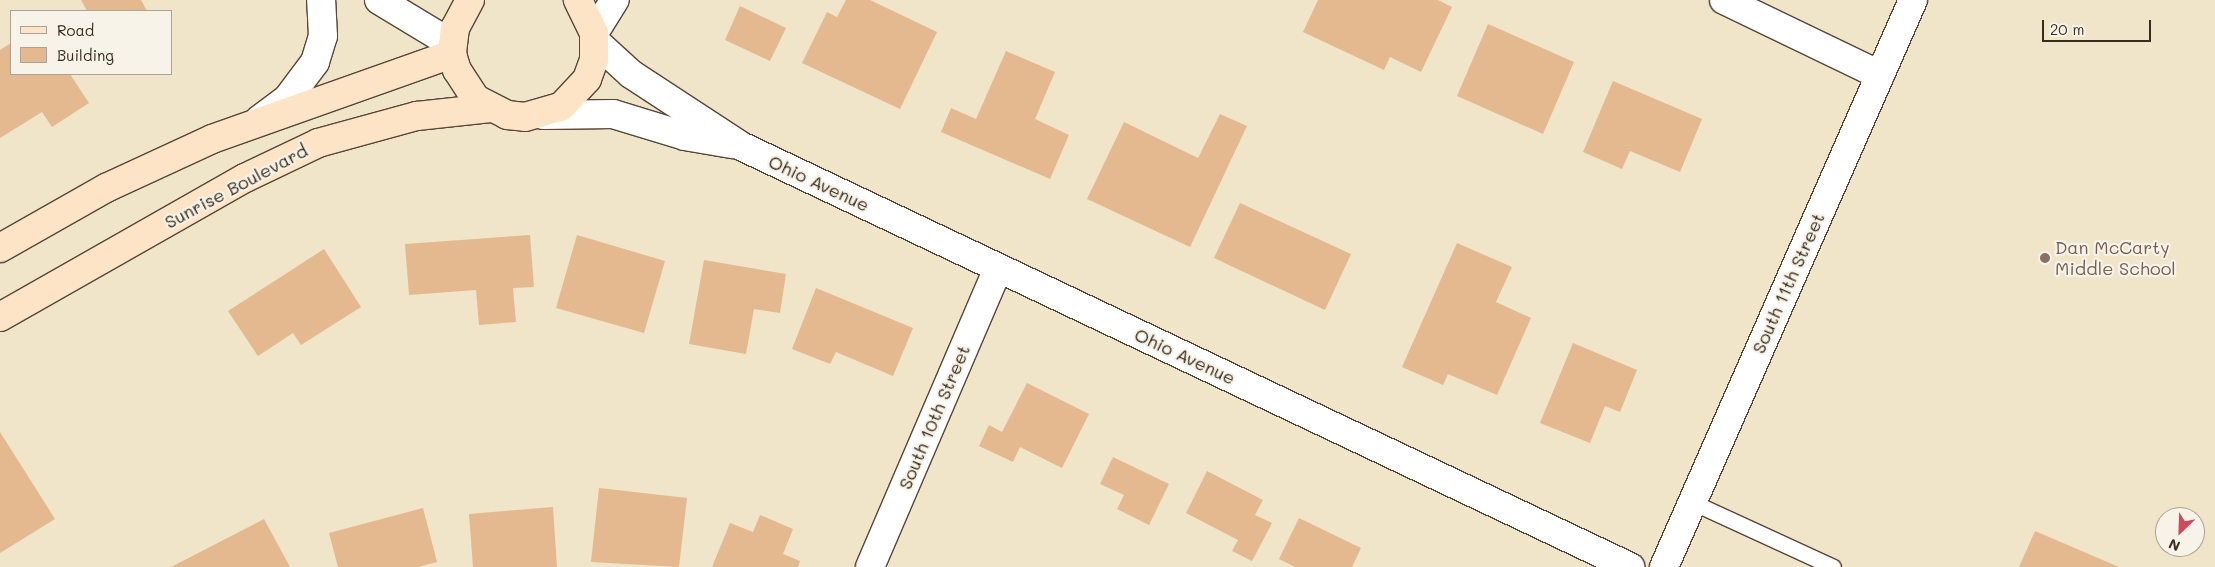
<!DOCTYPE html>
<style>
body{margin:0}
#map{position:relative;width:2215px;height:567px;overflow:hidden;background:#f0e4c9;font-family:Mali,sans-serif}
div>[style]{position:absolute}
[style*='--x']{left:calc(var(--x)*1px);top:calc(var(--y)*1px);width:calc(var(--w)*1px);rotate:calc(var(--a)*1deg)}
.building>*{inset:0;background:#e4b990}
.roads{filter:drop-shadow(1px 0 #564638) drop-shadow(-1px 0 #564638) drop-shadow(0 1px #564638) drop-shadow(0 -1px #564638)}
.service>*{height:15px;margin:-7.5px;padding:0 7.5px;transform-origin:7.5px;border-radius:7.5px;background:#fff}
.minor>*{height:28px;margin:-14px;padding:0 14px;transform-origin:14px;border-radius:14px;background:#fff}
.tertiary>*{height:28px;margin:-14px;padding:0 14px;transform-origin:14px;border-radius:14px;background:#fff}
.secondary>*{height:28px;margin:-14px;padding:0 14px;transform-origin:14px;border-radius:14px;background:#fee4c6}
.dots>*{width:14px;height:14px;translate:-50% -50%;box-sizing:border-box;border:2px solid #f7f3e8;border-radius:50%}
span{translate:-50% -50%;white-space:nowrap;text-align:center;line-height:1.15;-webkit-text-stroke:4.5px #f7f3e8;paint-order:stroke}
.street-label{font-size:18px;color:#3b2a1e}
.education-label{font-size:18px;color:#785e54}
.left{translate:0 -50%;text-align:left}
.legend{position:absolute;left:10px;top:10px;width:162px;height:65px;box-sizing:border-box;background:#f7f3e8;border:1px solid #aca397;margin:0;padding:6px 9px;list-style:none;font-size:15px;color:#3b2a1e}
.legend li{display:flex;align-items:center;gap:10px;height:25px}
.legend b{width:25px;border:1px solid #aca397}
.north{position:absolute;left:2155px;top:507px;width:50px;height:50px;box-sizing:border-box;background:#f7f3e8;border:1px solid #aca397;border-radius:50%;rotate:204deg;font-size:14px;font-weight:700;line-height:20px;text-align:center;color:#3b2a1e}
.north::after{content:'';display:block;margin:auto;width:18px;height:22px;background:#d1495b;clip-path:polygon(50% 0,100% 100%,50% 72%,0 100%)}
.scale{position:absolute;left:2042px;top:20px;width:109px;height:22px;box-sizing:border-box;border:2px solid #3b2a1e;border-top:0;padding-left:6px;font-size:15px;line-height:18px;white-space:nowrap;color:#3b2a1e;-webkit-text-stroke:4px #f7f3e8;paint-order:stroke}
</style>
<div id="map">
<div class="building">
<div style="clip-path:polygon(81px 0,141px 0,147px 11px,87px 11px)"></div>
<div style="clip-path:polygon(846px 0,870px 0,937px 32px,900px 109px,802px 63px,827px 12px,837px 17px)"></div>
<div style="clip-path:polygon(1318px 0,1438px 0,1452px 7px,1421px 72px,1390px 57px,1384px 70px,1303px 32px)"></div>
<div style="clip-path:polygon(740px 6px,786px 28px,770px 61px,725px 40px)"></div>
<div style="clip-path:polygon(1488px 24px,1574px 62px,1543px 134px,1457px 96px)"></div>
<div style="clip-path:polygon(11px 43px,11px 74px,70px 74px,89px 103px,52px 127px,42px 112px,0 138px,0 50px)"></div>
<div style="clip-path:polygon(1006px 51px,1055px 72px,1035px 119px,1069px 135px,1050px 179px,941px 132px,951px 108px,976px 119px)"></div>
<div style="clip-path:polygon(1613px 81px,1702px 119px,1680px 172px,1630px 151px,1622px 169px,1583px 152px)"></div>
<div style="clip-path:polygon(1220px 114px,1247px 126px,1190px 247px,1087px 199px,1124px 122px,1198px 158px)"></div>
<div style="clip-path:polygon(1240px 203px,1351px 254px,1325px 310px,1214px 258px)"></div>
<div style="clip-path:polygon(530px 235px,534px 287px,513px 288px,516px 322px,479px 325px,476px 290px,409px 295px,405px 244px)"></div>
<div style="clip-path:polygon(577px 235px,665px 261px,644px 333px,556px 308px)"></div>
<div style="clip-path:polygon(1457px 243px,1512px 267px,1496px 302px,1531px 318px,1497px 395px,1448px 374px,1443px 385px,1402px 367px)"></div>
<div style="clip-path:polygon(324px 249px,361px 307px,301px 345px,293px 333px,258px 356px,228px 311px)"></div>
<div style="clip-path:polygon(704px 260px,786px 274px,780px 313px,754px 309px,746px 354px,689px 344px)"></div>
<div style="clip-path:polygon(816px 288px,913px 328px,893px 376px,836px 352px,830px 364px,792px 349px)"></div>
<div style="clip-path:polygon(1573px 343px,1637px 370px,1620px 412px,1605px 406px,1590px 443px,1540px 423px)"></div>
<div style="clip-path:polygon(1027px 383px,1089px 414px,1062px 468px,1020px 447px,1013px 462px,979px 446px,989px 425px,1002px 432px)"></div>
<div style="clip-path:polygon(0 432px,55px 519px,0 553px)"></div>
<div style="clip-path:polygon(1113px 457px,1169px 484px,1149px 525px,1117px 509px,1124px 495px,1100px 484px)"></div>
<div style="clip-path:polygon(1207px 471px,1263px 500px,1255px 515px,1272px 523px,1252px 561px,1232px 551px,1238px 540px,1186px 513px)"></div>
<div style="clip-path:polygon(599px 488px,687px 498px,679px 567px,591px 562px)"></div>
<div style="clip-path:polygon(553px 507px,557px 567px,473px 567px,469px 514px)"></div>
<div style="clip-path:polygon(423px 508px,437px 562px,418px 567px,338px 567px,329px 533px)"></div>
<div style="clip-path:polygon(760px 515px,793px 529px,783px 554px,800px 561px,798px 567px,712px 567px,730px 523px,753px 532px)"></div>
<div style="clip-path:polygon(1299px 518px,1361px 548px,1352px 567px,1295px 567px,1279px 559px)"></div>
<div style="clip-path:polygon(264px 519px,290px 567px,171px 567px)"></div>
<div style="clip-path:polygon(2035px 531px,2119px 567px,2019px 567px)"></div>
</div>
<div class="roads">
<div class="service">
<div style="--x:1692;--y:502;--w:155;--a:24.7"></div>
</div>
<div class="minor">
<div style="--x:1724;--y:0;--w:173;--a:25.7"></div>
<div style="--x:870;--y:567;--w:325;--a:-66.8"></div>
</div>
<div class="tertiary">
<div style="--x:379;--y:0;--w:85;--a:31.1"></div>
<div style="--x:594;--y:33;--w:39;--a:-58"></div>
<div style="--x:595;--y:41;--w:49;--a:42.5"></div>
<div style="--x:631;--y:74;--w:131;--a:33.2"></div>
<div style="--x:741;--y:146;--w:984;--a:25.34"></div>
<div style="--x:543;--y:115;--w:70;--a:-0.8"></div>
<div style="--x:613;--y:114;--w:75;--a:17"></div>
<div style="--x:685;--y:136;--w:48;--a:9.7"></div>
<div style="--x:259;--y:120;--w:36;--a:-37"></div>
<div style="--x:288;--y:98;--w:45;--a:-53.1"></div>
<div style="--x:315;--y:62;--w:27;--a:-73"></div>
<div style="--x:323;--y:36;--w:36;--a:-93"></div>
<div style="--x:1664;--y:567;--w:619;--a:-66.29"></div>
</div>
<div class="secondary">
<div style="--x:470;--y:0;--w:32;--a:118"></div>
<div style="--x:455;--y:28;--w:26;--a:97"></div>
<div style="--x:452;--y:54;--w:17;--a:73"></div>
<div style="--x:457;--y:70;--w:35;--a:57"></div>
<div style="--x:476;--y:99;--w:35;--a:27"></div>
<div style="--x:507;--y:115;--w:18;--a:6"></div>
<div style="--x:525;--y:117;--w:37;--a:-16"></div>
<div style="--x:561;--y:107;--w:38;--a:-47"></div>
<div style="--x:587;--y:79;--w:20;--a:-70"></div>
<div style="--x:594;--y:60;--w:27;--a:-90"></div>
<div style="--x:594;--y:33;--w:37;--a:-116"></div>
<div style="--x:0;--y:248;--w:122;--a:-29.5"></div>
<div style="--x:106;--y:188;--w:117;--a:-24.8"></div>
<div style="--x:212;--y:139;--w:255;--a:-19.5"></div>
<div style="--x:0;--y:317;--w:282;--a:-29.6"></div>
<div style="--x:245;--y:178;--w:81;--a:-25.6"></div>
<div style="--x:318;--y:143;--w:103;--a:-15.3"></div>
<div style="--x:417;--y:116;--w:74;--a:-6.2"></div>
</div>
</div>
<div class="dots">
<div style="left:2045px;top:258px;background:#8d6e63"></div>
</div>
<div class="street-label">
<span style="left:819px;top:183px;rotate:25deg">Ohio Avenue</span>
<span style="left:236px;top:186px;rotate:-28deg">Sunrise Boulevard</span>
<span style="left:1788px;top:283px;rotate:-66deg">South 11th Street</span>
<span style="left:1185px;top:356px;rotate:25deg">Ohio Avenue</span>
<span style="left:934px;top:417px;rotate:-67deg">South 10th Street</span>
</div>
<div class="education-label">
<span class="left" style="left:2055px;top:258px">Dan McCarty<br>Middle School</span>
</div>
<ul class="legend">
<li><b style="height:6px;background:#fee4c6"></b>Road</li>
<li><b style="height:14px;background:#e4b990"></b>Building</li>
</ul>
<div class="north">N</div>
<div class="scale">20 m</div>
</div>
